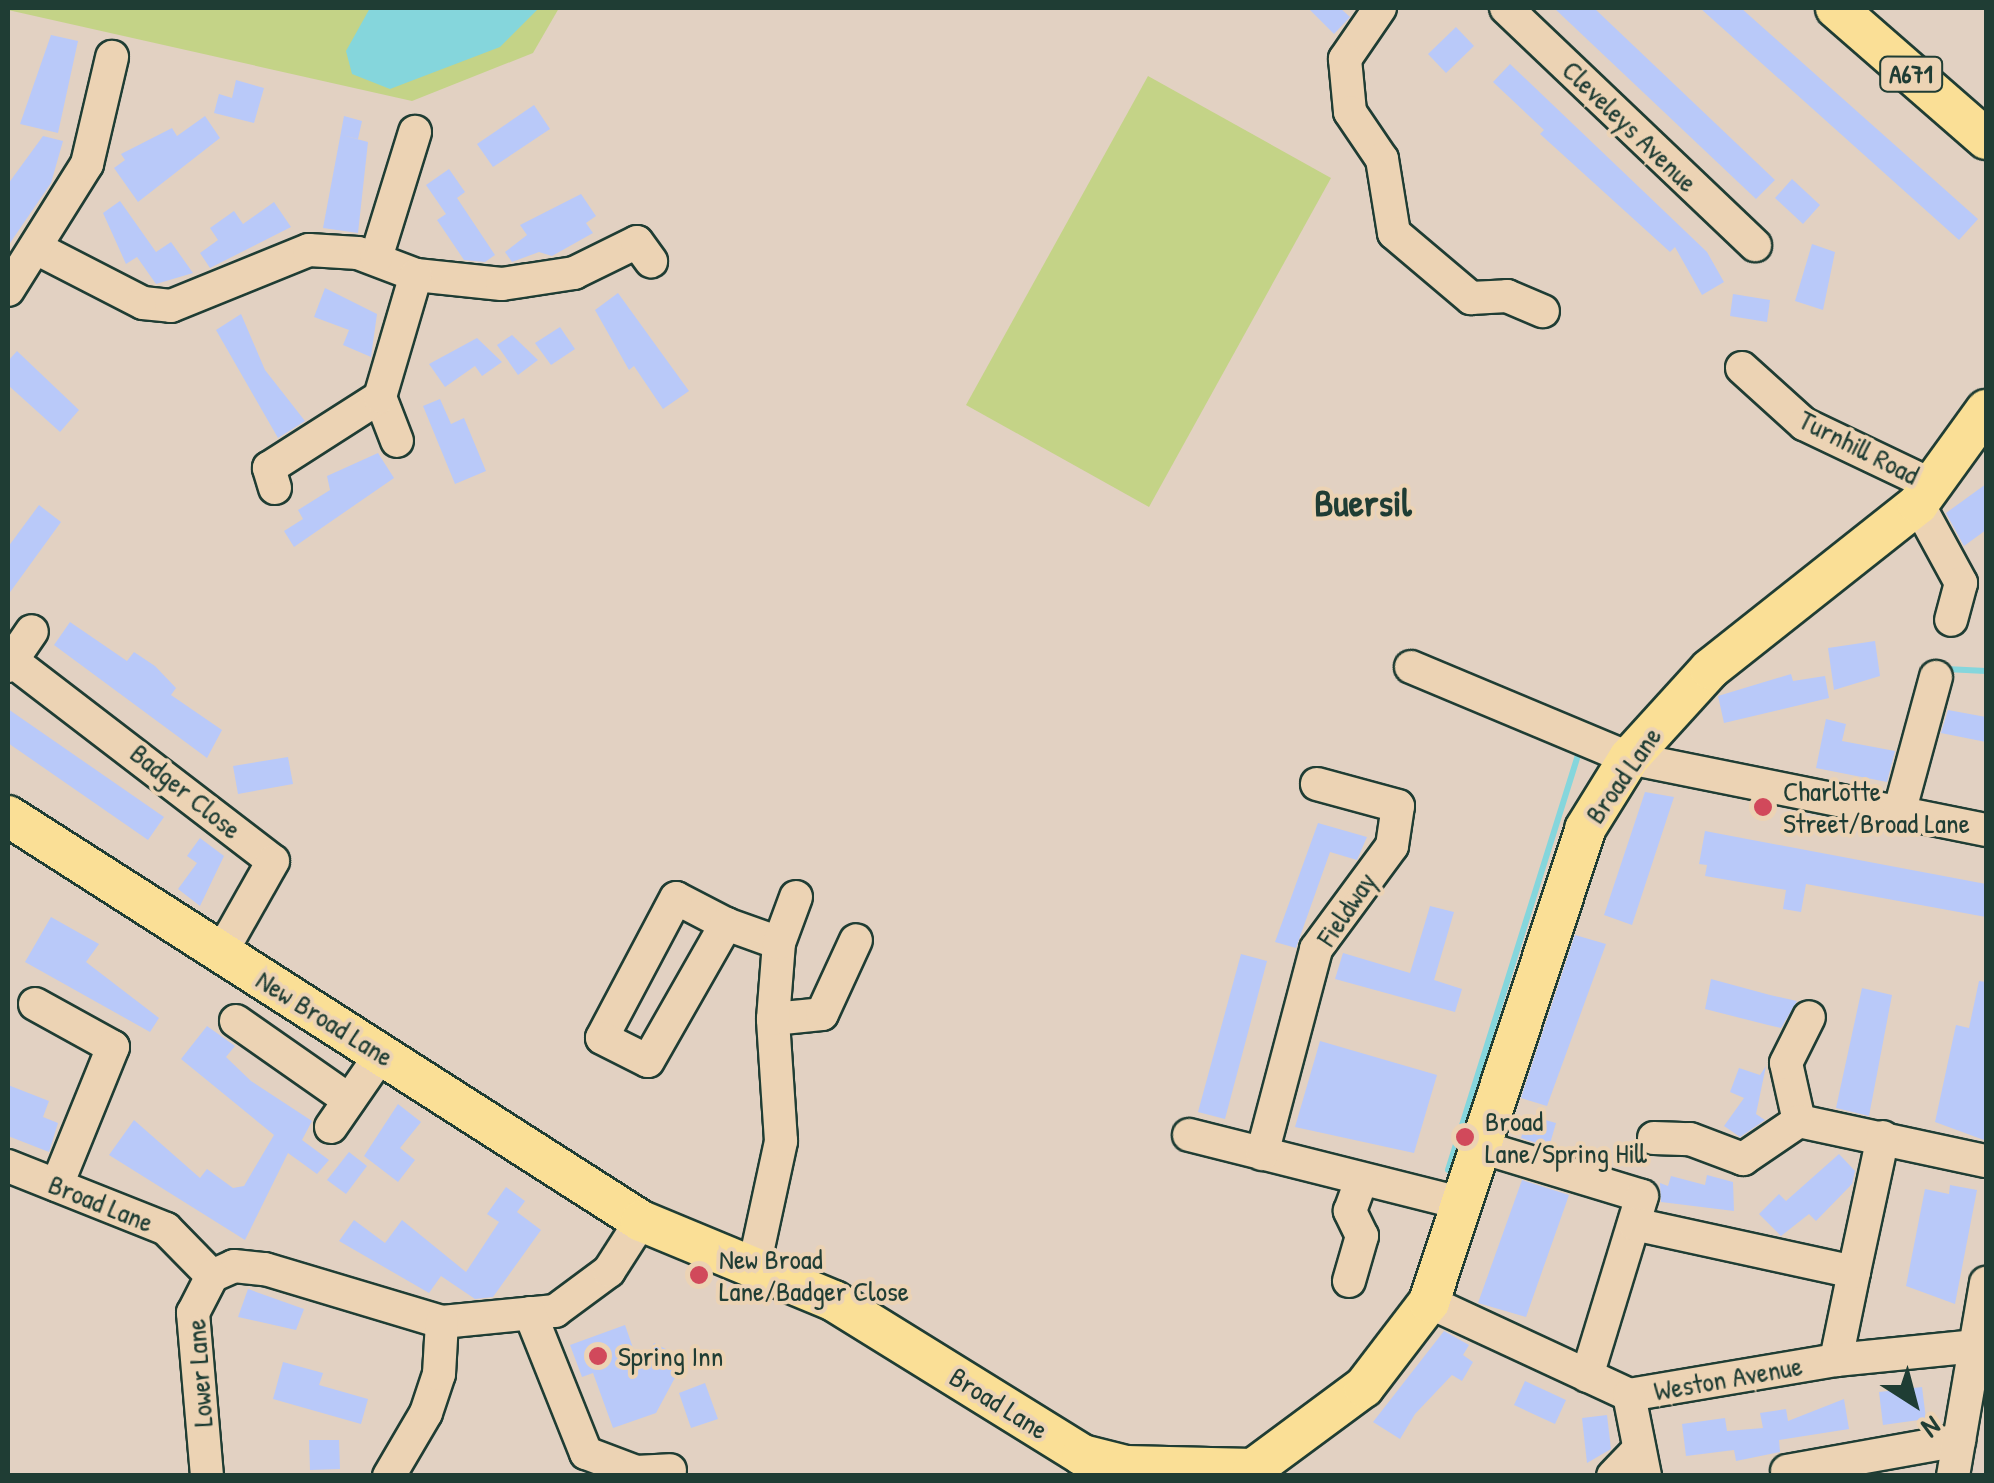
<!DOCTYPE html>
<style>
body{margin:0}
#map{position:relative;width:1994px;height:1483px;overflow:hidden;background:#e2d1c2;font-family:"Patrick Hand",sans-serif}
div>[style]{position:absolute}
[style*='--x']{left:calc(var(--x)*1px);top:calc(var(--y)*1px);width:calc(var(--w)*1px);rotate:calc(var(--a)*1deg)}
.green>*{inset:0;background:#c4d387}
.water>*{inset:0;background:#85d6dc}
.stream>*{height:6px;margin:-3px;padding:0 3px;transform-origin:3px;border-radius:3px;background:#85d6dc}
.building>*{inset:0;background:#b9c9f9}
.roads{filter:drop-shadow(2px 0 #1f3d34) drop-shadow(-2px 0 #1f3d34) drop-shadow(0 2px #1f3d34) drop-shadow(0 -2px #1f3d34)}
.minor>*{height:32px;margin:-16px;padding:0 16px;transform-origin:16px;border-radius:16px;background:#ecd3b4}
.major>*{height:40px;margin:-20px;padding:0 20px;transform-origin:20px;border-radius:20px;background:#fadf96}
.dots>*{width:28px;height:28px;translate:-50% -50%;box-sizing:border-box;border:5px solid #ecd3b4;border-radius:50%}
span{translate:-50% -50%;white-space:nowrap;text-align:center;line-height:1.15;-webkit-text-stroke:8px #ecd3b4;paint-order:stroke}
.shield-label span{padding:2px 8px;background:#ecd3b4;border:2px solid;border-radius:8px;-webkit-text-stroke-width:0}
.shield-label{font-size:25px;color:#1f3d34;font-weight:700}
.street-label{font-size:28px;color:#1f3d34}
.poi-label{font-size:28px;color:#1f3d34}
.left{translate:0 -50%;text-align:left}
.district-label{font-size:38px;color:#1f3d34;font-weight:700}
.frame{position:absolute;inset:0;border:10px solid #1f3d34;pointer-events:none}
.north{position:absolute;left:1864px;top:1353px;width:100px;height:100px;-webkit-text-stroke:8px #ecd3b4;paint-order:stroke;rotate:144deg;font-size:28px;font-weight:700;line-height:40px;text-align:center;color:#1f3d34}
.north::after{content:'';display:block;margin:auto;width:35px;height:45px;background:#1f3d34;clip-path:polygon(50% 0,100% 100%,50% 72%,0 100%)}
</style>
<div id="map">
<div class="green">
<div style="clip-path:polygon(559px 8px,533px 53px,412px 101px,8px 10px)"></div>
<div style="clip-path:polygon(1148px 76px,1331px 178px,1149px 507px,966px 405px)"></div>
</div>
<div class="water">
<div style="clip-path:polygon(370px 8px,539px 8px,500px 47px,390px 89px,352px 74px,346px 51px)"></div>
</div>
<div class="stream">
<div style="--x:1946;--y:669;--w:40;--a:2.9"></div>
<div style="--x:1448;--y:1170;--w:435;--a:-72.6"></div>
</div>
<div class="building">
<div style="clip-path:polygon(1308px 8px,1340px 8px,1350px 17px,1334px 34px)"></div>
<div style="clip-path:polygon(1554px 8px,1594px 8px,1775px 180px,1756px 199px)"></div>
<div style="clip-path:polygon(1700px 8px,1741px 8px,1978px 219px,1959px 240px)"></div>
<div style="clip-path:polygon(1456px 27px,1474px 46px,1446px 73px,1428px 54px)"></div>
<div style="clip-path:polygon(51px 35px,78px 41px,58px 133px,20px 124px)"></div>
<div style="clip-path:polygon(1510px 64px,1707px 252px,1724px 282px,1702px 295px,1675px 247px,1670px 252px,1540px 134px,1544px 130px,1493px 82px)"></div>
<div style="clip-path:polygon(236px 80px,264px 88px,254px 123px,214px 113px,219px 94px,232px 98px)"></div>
<div style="clip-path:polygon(534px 105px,550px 129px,493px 167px,477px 144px)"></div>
<div style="clip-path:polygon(205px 116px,220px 138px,138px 202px,114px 168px,125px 160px,121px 154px,172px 128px,177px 136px)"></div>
<div style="clip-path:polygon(344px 116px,362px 121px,358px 139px,342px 135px,368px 142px,358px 233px,323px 228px)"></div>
<div style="clip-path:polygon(43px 136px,63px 141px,51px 183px,8px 246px,8px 184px)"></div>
<div style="clip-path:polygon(449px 169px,465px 192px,457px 198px,495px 255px,485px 262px,464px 260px,437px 220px,446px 214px,426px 185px)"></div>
<div style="clip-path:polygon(1792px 179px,1820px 205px,1803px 224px,1775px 198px)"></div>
<div style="clip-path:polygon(581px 194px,596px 216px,586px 223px,593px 233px,552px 256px,539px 252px,512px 262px,505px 252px,527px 235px,520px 225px)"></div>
<div style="clip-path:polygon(120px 201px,156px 252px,171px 242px,193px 273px,156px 284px,137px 257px,126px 264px,103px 213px)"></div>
<div style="clip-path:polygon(274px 202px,291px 227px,210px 268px,200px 253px,218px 240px,210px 228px,234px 211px,243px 224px)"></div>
<div style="clip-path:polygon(1812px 244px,1835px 252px,1823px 310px,1795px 301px)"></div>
<div style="clip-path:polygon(325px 288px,377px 314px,371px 357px,343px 345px,349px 330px,314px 317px)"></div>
<div style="clip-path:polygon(618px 293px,689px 391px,663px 409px,634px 366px,629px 370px,595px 310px)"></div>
<div style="clip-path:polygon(1733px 294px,1770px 300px,1767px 322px,1730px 316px)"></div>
<div style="clip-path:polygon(241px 314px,265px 370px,305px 421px,278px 438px,216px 330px)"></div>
<div style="clip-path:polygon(560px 327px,575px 349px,551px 365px,535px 343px)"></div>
<div style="clip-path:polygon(512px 335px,538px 360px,518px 375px,497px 345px)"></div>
<div style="clip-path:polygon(477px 338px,502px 362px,482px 376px,475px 366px,445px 387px,429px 364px)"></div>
<div style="clip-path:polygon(17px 351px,79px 410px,60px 432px,8px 385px,8px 361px)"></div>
<div style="clip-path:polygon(440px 399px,451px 424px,464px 418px,486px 471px,455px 484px,423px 406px)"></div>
<div style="clip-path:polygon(378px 453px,394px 478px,294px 547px,284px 531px,303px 519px,298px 510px,330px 490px,327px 476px)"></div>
<div style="clip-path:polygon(1986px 484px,1986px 530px,1964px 546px,1946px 513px)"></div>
<div style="clip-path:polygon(39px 505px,61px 522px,8px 595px,8px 547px)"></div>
<div style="clip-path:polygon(70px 622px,127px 661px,134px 652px,155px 666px,176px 688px,171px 695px,222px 730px,207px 758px,54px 645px)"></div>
<div style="clip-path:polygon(1875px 641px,1880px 676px,1834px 690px,1828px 648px)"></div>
<div style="clip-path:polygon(1791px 674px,1793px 681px,1825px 676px,1829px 698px,1724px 723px,1718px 696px)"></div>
<div style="clip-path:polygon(8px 709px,164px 817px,148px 840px,8px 743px)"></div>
<div style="clip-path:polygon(1948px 710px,1986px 717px,1986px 742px,1941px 733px)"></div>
<div style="clip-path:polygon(1826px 719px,1846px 724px,1842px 741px,1895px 751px,1887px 782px,1816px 768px)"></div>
<div style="clip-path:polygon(288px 757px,293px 784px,238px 794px,233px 766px)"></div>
<div style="clip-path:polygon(1645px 792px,1674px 797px,1632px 925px,1604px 915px)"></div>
<div style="clip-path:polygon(1318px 823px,1367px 837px,1357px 860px,1330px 852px,1296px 948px,1275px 942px)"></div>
<div style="clip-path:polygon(1705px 831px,1986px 884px,1986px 917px,1806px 884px,1801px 912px,1783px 909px,1786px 890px,1705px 876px,1707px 865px,1699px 864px)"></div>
<div style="clip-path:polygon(200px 838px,224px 856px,200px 906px,178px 889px,197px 863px,187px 856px)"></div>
<div style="clip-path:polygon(1430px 906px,1454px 912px,1434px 980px,1462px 989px,1455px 1012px,1335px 979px,1343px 953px,1410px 973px)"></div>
<div style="clip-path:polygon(51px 917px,99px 944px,86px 962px,159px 1018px,150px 1032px,25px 962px)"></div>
<div style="clip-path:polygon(1575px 935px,1606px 944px,1547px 1106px,1521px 1098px)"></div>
<div style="clip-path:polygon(1241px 954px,1267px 961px,1225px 1119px,1198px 1112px)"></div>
<div style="clip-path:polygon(1711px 979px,1770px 995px,1797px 1001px,1781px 1028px,1768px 1025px,1705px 1009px)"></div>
<div style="clip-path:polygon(1979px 981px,1986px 982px,1984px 1140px,1935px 1122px,1956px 1025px,1969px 1028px)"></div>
<div style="clip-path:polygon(1862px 988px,1892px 995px,1869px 1116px,1836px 1108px)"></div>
<div style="clip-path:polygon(207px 1026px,235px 1046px,226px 1057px,251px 1081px,312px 1121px,302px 1140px,329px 1160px,317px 1174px,288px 1153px,245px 1240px,109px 1155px,134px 1120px,200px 1178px,207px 1169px,233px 1188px,244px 1186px,274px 1135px,181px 1059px)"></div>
<div style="clip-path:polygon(1320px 1041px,1437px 1075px,1414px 1153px,1295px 1127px)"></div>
<div style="clip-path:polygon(1766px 1066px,1756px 1114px,1765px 1120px,1740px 1137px,1724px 1126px,1744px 1098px,1730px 1092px,1739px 1068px,1760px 1075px)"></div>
<div style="clip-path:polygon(8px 1085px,49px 1101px,43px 1117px,58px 1123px,49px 1152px,8px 1136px)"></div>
<div style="clip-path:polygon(398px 1104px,421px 1122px,400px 1148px,415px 1160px,398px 1182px,364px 1156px)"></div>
<div style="clip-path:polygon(1528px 1115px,1556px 1123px,1549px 1147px,1521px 1138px)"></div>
<div style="clip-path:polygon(349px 1152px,367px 1166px,346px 1194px,327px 1180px)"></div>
<div style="clip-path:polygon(1839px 1154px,1855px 1171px,1852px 1184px,1816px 1221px,1809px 1214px,1781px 1236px,1759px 1214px,1779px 1194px,1786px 1201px)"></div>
<div style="clip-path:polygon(1707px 1175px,1733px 1182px,1734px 1211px,1661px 1202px,1660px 1183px,1668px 1186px,1671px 1176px,1705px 1185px)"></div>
<div style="clip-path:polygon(1522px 1180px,1569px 1195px,1526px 1317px,1478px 1303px)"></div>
<div style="clip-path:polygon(1950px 1185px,1977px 1190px,1955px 1304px,1906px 1286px,1925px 1189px,1949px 1194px)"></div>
<div style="clip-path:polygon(506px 1187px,525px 1201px,517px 1212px,541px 1230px,493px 1297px,475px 1299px,441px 1276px,429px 1293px,339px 1241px,354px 1220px,385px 1243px,402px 1220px,466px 1272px,499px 1222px,487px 1214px)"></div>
<div style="clip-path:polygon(248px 1289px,304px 1309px,296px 1330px,238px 1317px)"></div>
<div style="clip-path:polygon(625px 1325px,640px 1368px,654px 1343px,685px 1359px,656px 1413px,613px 1428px,593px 1373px,582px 1377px,570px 1345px)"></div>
<div style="clip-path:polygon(1444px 1331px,1469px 1345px,1463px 1355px,1473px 1362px,1462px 1381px,1452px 1375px,1415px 1414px,1400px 1439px,1373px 1422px)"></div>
<div style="clip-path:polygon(283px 1362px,323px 1373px,319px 1385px,368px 1399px,361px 1424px,273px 1399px)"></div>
<div style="clip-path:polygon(1525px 1381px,1566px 1400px,1555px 1424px,1514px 1405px)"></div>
<div style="clip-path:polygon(705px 1383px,718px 1419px,691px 1428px,679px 1393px)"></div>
<div style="clip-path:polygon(1922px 1387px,1926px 1419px,1883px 1425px,1879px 1392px)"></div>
<div style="clip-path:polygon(1844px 1399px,1849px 1429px,1779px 1440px,1780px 1452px,1736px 1461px,1734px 1450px,1686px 1456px,1682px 1424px,1725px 1418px,1727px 1431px,1763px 1428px,1760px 1413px,1786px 1409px,1788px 1421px)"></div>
<div style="clip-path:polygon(1607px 1415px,1611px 1449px,1587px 1463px,1582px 1418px)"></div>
<div style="clip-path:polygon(309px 1440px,339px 1440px,340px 1469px,310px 1470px)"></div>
</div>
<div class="roads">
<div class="minor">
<div style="--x:1380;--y:8;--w:62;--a:124.5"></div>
<div style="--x:1345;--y:59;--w:53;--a:84.6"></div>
<div style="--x:1350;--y:112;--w:57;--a:55.8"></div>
<div style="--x:1382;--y:159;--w:75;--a:80.8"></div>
<div style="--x:1394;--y:233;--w:101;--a:40.2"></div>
<div style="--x:1471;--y:298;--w:36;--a:-3"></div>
<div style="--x:1507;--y:296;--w:39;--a:23"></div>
<div style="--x:1506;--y:8;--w:344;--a:43.6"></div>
<div style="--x:38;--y:249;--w:118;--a:27.2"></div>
<div style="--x:143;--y:303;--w:28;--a:6"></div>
<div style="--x:171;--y:306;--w:149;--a:-22.1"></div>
<div style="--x:309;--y:250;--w:49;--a:3.5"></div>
<div style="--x:358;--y:253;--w:62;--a:20.8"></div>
<div style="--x:416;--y:275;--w:86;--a:6"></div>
<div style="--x:502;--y:284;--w:73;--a:-8.7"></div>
<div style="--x:574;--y:273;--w:70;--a:-26.2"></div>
<div style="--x:637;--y:242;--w:24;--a:54"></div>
<div style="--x:376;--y:258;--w:132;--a:-72.8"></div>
<div style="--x:8;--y:290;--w:149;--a:-57.9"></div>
<div style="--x:87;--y:164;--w:110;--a:-76.8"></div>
<div style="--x:1742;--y:368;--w:84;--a:42.1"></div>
<div style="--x:1804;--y:424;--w:142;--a:25.5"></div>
<div style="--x:380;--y:397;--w:47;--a:68.9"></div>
<div style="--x:275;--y:488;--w:21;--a:-107"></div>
<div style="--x:269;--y:468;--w:132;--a:-32.6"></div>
<div style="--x:380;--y:397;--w:127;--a:-73.6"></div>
<div style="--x:1918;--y:504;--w:90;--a:61.4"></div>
<div style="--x:1961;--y:583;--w:38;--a:105"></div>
<div style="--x:11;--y:660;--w:330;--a:37.5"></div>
<div style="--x:273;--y:861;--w:106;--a:119.5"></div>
<div style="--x:8;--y:666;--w:42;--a:-55.6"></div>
<div style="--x:1411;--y:667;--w:236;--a:22.7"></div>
<div style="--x:1629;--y:758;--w:364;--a:11.4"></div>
<div style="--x:1899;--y:813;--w:141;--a:-74.8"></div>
<div style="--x:726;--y:924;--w:56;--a:-152.5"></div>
<div style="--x:676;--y:898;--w:158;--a:117.9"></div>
<div style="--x:602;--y:1038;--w:51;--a:26.6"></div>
<div style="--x:648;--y:1061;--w:158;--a:-60.3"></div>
<div style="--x:726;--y:924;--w:56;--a:19.7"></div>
<div style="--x:35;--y:1004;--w:89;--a:28.9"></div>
<div style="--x:113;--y:1047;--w:149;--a:112.1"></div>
<div style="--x:773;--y:1019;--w:49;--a:-5.8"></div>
<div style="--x:822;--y:1014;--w:81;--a:-65.3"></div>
<div style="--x:236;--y:1021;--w:138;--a:35"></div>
<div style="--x:1799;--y:1121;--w:59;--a:-102.6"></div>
<div style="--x:1786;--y:1063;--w:51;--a:-63.4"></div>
<div style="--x:331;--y:1127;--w:90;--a:-55.4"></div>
<div style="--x:1189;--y:1135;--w:283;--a:14.1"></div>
<div style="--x:1654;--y:1138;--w:36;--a:2"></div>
<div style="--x:1690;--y:1139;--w:57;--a:20.7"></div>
<div style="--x:1743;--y:1159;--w:68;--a:-34.2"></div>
<div style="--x:1799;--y:1121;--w:191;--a:12.1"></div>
<div style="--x:1481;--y:1147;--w:168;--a:16.9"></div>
<div style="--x:1642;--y:1196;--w:188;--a:107"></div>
<div style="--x:1262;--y:1154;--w:212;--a:-75.2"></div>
<div style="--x:1316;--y:949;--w:128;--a:-53.6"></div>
<div style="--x:1392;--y:846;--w:40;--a:-81.5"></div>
<div style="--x:1398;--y:806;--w:84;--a:-164.8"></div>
<div style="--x:8;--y:1166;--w:170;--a:21.7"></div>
<div style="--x:166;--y:1229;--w:66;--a:45.6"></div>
<div style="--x:212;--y:1276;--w:24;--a:-24"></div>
<div style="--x:234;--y:1266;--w:31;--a:6"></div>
<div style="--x:265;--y:1269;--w:185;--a:16.7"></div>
<div style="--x:442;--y:1322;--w:114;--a:-5.6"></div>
<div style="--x:555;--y:1311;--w:67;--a:-36.5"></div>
<div style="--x:609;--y:1271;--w:59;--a:-57.4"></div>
<div style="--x:1634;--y:1224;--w:225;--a:12.3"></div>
<div style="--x:1854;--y:1272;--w:90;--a:101.6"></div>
<div style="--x:753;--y:1271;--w:133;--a:-77.8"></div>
<div style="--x:781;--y:1141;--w:122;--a:-93.8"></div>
<div style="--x:773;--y:1019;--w:76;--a:-85.5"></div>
<div style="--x:779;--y:943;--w:49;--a:-69.7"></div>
<div style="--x:1854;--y:1272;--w:138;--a:-77.9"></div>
<div style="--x:1349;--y:1281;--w:47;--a:-73.9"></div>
<div style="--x:1362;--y:1236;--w:28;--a:-116"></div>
<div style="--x:1350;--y:1211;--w:33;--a:-70"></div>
<div style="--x:1429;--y:1302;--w:221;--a:24.9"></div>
<div style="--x:1629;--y:1395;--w:210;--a:-9.6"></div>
<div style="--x:1836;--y:1360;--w:151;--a:-5.7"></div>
<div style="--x:530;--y:1313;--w:151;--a:68.2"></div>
<div style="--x:586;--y:1453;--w:53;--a:20.8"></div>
<div style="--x:636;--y:1472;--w:34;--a:-3"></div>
<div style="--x:1629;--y:1395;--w:83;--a:78.8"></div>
<div style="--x:1787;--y:1471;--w:175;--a:-10.2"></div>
<div style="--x:207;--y:1476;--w:164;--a:-94.9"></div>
<div style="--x:193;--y:1313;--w:42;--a:-62.8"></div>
<div style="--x:389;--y:1476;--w:73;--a:-59.6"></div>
<div style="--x:426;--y:1413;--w:41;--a:-71.6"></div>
<div style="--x:439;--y:1374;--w:52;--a:-86.7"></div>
<div style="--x:1613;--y:1476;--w:37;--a:-46"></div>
<div style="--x:1953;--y:1476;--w:196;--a:-80.3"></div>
</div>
<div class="major">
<div style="--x:1836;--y:8;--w:199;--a:41.1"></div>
<div style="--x:8;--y:816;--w:751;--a:32.61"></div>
<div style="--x:641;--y:1221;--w:209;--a:22.5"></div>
<div style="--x:834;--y:1301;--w:292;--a:31.8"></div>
<div style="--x:1082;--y:1455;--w:45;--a:14"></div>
<div style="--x:1126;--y:1466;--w:127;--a:1.4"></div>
<div style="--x:1253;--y:1469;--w:138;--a:-36.5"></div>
<div style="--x:1364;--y:1387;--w:107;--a:-52.6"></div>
<div style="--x:1429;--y:1302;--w:498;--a:-71.7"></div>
<div style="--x:1585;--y:829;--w:84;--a:-58.2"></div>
<div style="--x:1629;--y:758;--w:120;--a:-47.7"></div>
<div style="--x:1710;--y:669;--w:265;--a:-38.4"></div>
<div style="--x:1918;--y:504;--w:116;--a:-54.1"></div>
</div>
</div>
<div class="dots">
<div style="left:1763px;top:807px;background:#d1495b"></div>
<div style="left:1465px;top:1137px;background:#d1495b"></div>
<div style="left:699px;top:1275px;background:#d1495b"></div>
<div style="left:598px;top:1356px;background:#d1495b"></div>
</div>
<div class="shield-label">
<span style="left:1911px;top:74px">A671</span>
</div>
<div class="street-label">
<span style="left:1630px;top:126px;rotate:44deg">Cleveleys Avenue</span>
<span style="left:1859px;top:447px;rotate:27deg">Turnhill Road</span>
<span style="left:1623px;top:775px;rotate:-55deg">Broad Lane</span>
<span style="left:186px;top:791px;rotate:39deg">Badger Close</span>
<span style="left:1346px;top:909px;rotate:-56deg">Fieldway</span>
<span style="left:325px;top:1018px;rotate:32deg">New Broad Lane</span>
<span style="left:101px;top:1203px;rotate:22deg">Broad Lane</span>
<span style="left:199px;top:1373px;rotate:-94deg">Lower Lane</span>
<span style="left:1728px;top:1378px;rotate:-10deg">Weston Avenue</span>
<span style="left:999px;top:1403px;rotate:32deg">Broad Lane</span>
</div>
<div class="poi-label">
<span class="left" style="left:1783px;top:807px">Charlotte<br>Street/Broad Lane</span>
<span class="left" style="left:1485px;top:1137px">Broad<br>Lane/Spring Hill</span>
<span class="left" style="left:719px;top:1275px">New Broad<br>Lane/Badger Close</span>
<span class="left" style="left:618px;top:1356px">Spring Inn</span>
</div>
<div class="district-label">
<span style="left:1363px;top:503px">Buersil</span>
</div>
<div class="frame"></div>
<div class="north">N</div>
</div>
